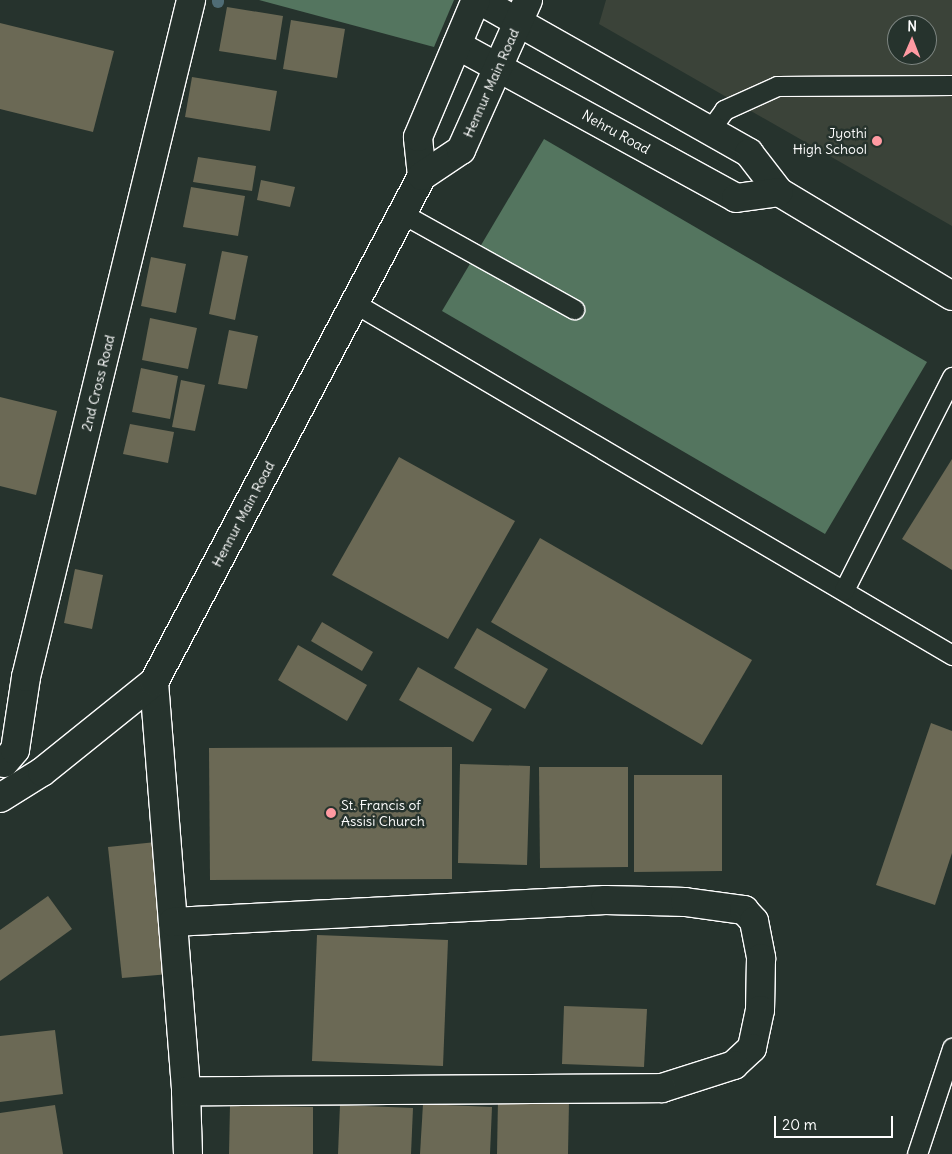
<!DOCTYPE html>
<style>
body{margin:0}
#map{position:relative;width:952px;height:1154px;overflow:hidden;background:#26332d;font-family:Delius,sans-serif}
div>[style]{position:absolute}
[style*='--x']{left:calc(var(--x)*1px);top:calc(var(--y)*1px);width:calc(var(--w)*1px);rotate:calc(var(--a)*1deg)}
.built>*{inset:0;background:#3b4339}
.green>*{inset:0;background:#54755f}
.stream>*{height:12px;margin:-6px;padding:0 6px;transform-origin:6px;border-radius:6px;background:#4f6c75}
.building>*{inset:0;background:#6b6955}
.roads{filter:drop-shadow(1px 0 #fff) drop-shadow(-1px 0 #fff) drop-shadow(0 1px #fff) drop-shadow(0 -1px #fff)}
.lane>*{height:19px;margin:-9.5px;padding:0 9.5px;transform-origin:9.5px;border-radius:9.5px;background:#26332d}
.street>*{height:28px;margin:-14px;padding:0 14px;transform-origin:14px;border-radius:14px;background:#26332d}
.secondary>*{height:28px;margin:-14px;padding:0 14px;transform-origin:14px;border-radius:14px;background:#26332d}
.dots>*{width:14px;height:14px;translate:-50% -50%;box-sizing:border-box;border:2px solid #26332d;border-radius:50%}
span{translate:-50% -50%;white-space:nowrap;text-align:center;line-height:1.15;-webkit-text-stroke:5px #26332d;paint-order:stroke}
.street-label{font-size:14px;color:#fff}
.poi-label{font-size:14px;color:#fff}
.right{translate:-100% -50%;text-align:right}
.left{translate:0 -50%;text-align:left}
.north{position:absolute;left:887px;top:15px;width:50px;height:50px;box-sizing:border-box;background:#26332d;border:1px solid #7d8581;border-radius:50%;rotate:1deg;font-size:14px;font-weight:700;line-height:20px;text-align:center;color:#fff}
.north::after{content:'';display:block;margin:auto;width:18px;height:22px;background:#ff9aa2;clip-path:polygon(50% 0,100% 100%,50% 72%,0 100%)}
.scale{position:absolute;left:774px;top:1116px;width:119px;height:22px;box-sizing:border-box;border:2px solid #fff;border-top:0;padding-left:6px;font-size:15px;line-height:18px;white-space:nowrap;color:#fff;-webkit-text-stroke:4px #26332d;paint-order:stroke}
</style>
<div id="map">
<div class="built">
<div style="clip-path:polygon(evenodd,606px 0,952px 0,952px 226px,599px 24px,606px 0,897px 25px,927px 25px,927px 55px,897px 55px,897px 25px)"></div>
</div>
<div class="green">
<div style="clip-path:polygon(259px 0,454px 0,434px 47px)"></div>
<div style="clip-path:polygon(544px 139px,927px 362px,825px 534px,442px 311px)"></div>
</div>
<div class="stream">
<div style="--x:218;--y:2;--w:2;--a:-90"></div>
</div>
<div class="building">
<div style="clip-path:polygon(227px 7px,283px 16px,276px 60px,219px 51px)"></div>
<div style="clip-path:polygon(291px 20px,345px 29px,337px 78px,283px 69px)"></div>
<div style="clip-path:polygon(0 23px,114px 51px,93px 132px,0 109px)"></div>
<div style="clip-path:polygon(192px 77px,277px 91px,270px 131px,185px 117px)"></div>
<div style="clip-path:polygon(198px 157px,256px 166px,252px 191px,193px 182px)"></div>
<div style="clip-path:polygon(261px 180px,295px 187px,290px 207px,257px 200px)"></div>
<div style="clip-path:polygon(191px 187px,245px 196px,238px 236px,183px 227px)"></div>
<div style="clip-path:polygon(222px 251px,248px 256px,235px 320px,209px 314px)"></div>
<div style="clip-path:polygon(151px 257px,186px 264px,176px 313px,141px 306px)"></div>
<div style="clip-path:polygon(150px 318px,197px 328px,188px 369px,142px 360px)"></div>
<div style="clip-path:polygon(229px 330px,258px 336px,247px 389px,218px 384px)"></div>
<div style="clip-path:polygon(141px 368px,178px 376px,170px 419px,132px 412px)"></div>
<div style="clip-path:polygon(181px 380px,205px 385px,195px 431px,172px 427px)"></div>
<div style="clip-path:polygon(0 397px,57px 411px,36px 495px,0 486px)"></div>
<div style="clip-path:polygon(130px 424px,174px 432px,168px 463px,123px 454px)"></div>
<div style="clip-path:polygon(399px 457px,515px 521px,448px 639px,332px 575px)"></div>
<div style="clip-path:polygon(952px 459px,952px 570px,902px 539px)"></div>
<div style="clip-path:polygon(540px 538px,752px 660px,702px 745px,491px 622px)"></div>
<div style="clip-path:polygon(75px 569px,103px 575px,92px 629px,64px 623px)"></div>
<div style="clip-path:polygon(322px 622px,373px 652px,362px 671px,311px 641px)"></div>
<div style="clip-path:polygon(477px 628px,548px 669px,525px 709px,454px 668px)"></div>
<div style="clip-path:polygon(298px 645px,367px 685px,347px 721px,278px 680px)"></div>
<div style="clip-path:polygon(418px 667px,492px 709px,473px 742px,399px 700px)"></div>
<div style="clip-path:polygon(931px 723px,952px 731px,952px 853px,935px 905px,876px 885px)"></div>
<div style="clip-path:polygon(452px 747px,452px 879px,210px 880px,209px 748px)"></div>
<div style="clip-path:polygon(460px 764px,530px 766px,527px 865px,458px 863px)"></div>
<div style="clip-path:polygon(539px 767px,628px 767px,628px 867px,540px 868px)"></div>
<div style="clip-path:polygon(634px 775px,722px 775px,722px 871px,634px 872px)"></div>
<div style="clip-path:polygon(156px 842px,170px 974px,122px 978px,108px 847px)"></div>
<div style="clip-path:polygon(48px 896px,72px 929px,0 981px,0 930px)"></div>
<div style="clip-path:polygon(317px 935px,448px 940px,443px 1066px,312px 1061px)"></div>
<div style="clip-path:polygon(564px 1006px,647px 1009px,644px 1067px,562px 1064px)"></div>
<div style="clip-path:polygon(55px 1030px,63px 1094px,0 1102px,0 1036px)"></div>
<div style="clip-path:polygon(498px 1099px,569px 1101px,568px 1154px,497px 1154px)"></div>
<div style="clip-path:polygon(423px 1104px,492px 1107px,490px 1154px,420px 1154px)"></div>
<div style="clip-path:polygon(55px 1105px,63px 1154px,0 1154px,0 1113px)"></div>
<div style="clip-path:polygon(230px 1105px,313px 1107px,313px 1154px,229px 1154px)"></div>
<div style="clip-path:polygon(340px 1105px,413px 1108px,411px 1154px,338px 1154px)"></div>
</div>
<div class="roads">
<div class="lane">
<div style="--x:709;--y:131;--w:26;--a:-54"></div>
<div style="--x:724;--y:110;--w:58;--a:-24.4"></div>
<div style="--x:777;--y:86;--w:175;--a:-0.3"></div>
<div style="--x:403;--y:214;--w:196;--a:29.1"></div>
<div style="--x:356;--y:304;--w:692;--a:30.49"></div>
<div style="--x:844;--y:590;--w:239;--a:-63.1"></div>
<div style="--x:917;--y:1154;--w:112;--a:-71.7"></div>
</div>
<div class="street">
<div style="--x:154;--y:682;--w:410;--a:85.5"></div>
<div style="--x:186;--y:1091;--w:63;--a:88.2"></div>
<div style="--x:4;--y:763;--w:17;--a:-50"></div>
<div style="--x:15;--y:750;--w:74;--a:-81.4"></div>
<div style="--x:26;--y:677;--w:697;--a:-76.3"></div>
<div style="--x:173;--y:922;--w:433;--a:-2.9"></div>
<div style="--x:605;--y:900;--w:80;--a:1.4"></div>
<div style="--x:685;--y:902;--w:60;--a:7.7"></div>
<div style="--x:744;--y:910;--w:15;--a:48"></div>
<div style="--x:754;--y:921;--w:38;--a:79"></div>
<div style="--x:761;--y:958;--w:52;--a:91.1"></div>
<div style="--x:760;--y:1010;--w:39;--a:102"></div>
<div style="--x:752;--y:1048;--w:25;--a:137"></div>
<div style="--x:734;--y:1065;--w:76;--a:162.3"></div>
<div style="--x:662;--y:1088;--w:476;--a:179.6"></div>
</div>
<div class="secondary">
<div style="--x:479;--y:0;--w:310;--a:29.5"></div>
<div style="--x:749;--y:153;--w:49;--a:52.4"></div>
<div style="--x:779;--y:192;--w:202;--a:31"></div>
<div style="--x:457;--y:45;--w:318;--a:28.7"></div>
<div style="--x:736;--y:198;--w:43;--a:-7.9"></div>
<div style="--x:422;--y:176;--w:39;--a:-96"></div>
<div style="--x:418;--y:137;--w:149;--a:-67.1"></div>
<div style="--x:0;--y:798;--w:49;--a:-31.8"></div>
<div style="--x:42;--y:772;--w:144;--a:-38.8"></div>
<div style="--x:154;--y:682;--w:573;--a:-62.09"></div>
<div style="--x:422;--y:176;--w:47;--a:-33.7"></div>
<div style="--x:461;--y:150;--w:164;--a:-65.9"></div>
</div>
</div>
<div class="dots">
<div style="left:877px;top:141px;background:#ff9aa2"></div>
<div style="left:331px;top:813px;background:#ff9aa2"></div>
</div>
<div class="street-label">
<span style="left:491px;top:83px;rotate:-66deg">Hennur Main Road</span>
<span style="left:616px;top:132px;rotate:29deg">Nehru Road</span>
<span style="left:98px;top:383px;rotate:-76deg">2nd Cross Road</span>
<span style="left:243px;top:514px;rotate:-62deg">Hennur Main Road</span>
</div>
<div class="poi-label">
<span class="right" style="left:867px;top:141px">Jyothi<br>High School</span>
<span class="left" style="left:341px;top:813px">St. Francis of<br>Assisi Church</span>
</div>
<div class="north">N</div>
<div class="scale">20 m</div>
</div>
